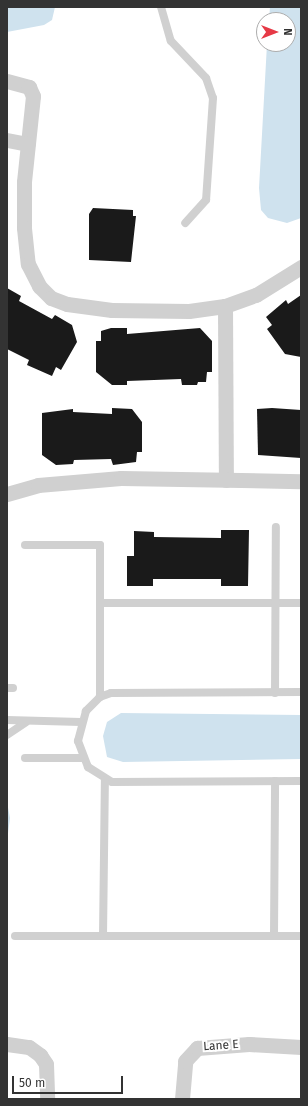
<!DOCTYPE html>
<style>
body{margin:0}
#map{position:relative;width:308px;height:1106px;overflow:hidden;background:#fff;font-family:"Fira Sans",sans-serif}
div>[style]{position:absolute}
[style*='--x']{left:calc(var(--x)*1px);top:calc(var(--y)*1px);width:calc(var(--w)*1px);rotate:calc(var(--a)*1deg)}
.water>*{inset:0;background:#cfe2ee}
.building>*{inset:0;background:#1a1a1a}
.lane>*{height:8px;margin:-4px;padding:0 4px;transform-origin:4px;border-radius:4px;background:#d0d0d0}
.street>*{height:15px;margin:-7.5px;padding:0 7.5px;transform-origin:7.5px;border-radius:7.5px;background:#d0d0d0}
span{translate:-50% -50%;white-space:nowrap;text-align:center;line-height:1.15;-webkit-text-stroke:4px #fff;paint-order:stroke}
.street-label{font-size:12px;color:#333}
.frame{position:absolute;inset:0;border:8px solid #333;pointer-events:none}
.north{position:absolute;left:256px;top:12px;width:40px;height:40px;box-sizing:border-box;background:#fff;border:1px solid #adadad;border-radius:50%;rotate:90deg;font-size:11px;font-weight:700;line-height:16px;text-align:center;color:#333}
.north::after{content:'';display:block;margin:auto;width:14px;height:18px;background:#e63946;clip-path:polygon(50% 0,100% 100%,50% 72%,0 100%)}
.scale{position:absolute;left:12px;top:1076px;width:111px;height:18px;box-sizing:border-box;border:2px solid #333;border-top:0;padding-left:5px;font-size:12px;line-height:14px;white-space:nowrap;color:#333;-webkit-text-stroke:3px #fff;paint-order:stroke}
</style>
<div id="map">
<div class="water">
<div style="clip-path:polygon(7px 7px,55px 7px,52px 20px,44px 25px,7px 32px)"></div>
<div style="clip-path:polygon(270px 7px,301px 7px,301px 218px,287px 223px,268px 218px,261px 210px,259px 188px,267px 44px,288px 44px,288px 20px,269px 20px)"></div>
<div style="clip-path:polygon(121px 713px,301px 715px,301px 759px,123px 762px,107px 757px,103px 736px,107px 722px)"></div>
<div style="clip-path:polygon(7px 802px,10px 818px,7px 841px)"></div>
</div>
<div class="building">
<div style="clip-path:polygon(93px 208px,133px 210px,133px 216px,136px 216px,131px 262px,89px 260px,89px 214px)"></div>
<div style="clip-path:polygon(7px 288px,21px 296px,19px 301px,52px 319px,55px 315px,72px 325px,77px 342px,61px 370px,56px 367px,52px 376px,27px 365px,29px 360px,7px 349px)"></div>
<div style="clip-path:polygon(301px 295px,301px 357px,285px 354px,267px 329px,272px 325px,266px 317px,286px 300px,288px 304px)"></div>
<div style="clip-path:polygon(111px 328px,127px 328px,127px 334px,200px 328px,212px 341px,212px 372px,207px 372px,206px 382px,198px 382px,197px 385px,182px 385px,181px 379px,127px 381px,127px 385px,112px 385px,96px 372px,96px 341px,101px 341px,101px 331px)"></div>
<div style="clip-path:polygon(112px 408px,132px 409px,142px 422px,142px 452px,137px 452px,136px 462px,113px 465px,111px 459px,74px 460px,73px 464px,56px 465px,42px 455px,42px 413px,73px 409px,73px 412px,112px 414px)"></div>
<div style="clip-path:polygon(272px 408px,301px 410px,301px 458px,258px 455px,257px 409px)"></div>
<div style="clip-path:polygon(221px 530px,249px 530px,248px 586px,221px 586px,221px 579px,153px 579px,153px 586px,127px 586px,127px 556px,134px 556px,134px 531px,154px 532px,154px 537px,221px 538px)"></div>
</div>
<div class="lane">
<div style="--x:161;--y:7;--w:35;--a:74"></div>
<div style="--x:171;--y:41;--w:51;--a:46.6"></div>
<div style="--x:206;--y:78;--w:21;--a:71"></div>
<div style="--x:213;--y:98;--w:102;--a:93.9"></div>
<div style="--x:206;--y:200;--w:31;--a:132"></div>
<div style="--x:25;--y:545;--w:75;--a:0"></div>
<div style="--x:100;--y:545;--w:152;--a:90"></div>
<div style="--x:101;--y:603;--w:200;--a:0"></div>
<div style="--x:7;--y:688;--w:6;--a:0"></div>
<div style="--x:301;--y:692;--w:190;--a:179.7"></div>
<div style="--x:111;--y:693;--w:12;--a:160"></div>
<div style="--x:100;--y:697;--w:20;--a:135"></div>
<div style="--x:86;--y:711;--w:31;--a:105"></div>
<div style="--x:78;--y:741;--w:28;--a:69"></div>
<div style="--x:88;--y:767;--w:28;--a:32"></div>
<div style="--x:112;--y:782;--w:189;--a:-0.3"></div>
<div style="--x:275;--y:693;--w:166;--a:-89.7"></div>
<div style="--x:7;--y:720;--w:74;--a:1.5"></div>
<div style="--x:7;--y:735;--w:23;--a:-34"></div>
<div style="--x:25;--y:758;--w:57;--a:0"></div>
<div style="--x:274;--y:935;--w:154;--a:-89.6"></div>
<div style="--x:15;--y:936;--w:286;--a:0"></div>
<div style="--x:103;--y:936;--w:156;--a:-89.3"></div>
</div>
<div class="street">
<div style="--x:7;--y:81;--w:23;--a:15"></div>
<div style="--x:29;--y:87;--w:10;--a:66"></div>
<div style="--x:33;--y:96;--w:86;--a:96"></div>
<div style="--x:24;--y:182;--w:46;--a:90"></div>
<div style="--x:24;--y:228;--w:36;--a:84"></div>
<div style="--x:28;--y:264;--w:25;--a:63"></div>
<div style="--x:39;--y:286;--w:17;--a:45"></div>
<div style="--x:51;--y:298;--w:17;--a:21"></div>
<div style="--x:67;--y:304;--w:45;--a:7.6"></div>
<div style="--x:112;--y:310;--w:77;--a:0.7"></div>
<div style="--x:189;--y:311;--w:36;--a:-8"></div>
<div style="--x:225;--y:306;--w:33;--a:-20"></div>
<div style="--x:256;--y:295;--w:53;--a:-31.9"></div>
<div style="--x:7;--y:140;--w:21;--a:11"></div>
<div style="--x:225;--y:306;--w:174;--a:89.7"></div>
<div style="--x:7;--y:494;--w:32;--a:-16"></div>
<div style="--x:38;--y:485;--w:83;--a:-4.8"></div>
<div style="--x:121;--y:478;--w:180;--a:1"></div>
<div style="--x:7;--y:1044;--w:22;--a:8"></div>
<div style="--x:29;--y:1047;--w:14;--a:36"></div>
<div style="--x:40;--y:1055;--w:11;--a:56"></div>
<div style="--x:46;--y:1064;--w:35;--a:88"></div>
<div style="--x:182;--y:1099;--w:38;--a:-85"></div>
<div style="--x:185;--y:1061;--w:18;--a:-47"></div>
<div style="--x:197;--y:1048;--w:52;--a:-4.4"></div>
<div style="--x:249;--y:1044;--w:52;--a:3.3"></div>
</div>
<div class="street-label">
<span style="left:221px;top:1046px;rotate:-4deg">Lane E</span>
</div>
<div class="frame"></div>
<div class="north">N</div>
<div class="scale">50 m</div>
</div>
